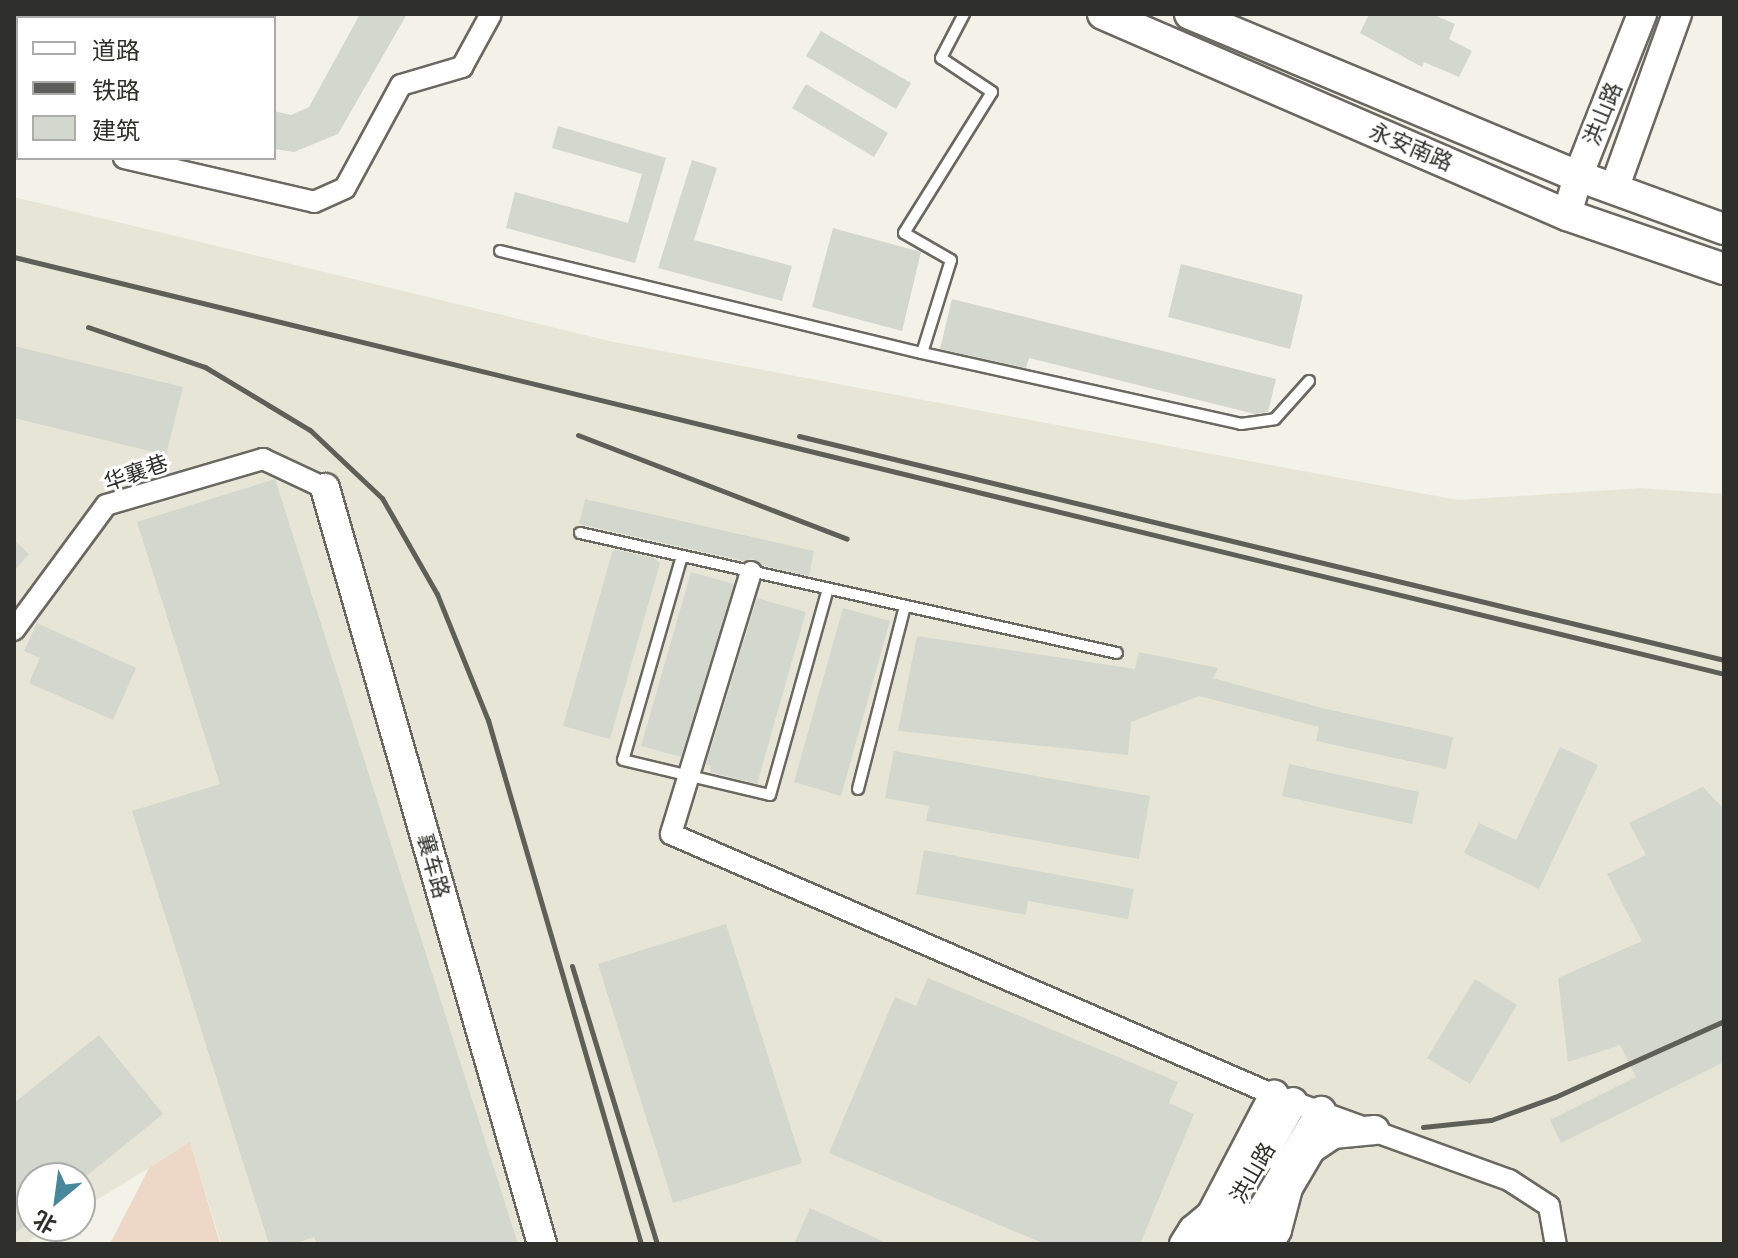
<!DOCTYPE html>
<meta charset="utf-8">
<style>
body{margin:0}
#map{position:relative;width:1738px;height:1258px;overflow:hidden;background:#f3f2e8;font-family:"Roboto Condensed","Noto Sans SC",sans-serif}
div>[style]{position:absolute}
[style*='--x']{left:calc(var(--x)*1px);top:calc(var(--y)*1px);width:calc(var(--w)*1px);rotate:calc(var(--a)*1deg)}
.built>*{inset:0;background:#e7e6d6}
.green>*{inset:0;background:#edd8c8}
.building>*{inset:0;background:#d3d7ce}
.roads{filter:drop-shadow(2px 0 #6a6961) drop-shadow(-2px 0 #6a6961) drop-shadow(0 2px #6a6961) drop-shadow(0 -2px #6a6961)}
.lane>*{height:10px;margin:-5px;padding:0 5px;transform-origin:5px;border-radius:5px;background:#fff}
.street>*{height:20px;margin:-10px;padding:0 10px;transform-origin:10px;border-radius:10px;background:#fff}
.secondary>*{height:28px;margin:-14px;padding:0 14px;transform-origin:14px;border-radius:14px;background:#fff}
.primary>*{height:30px;margin:-15px;padding:0 15px;transform-origin:15px;border-radius:15px;background:#fff}
.rail>*{height:5px;margin:-2.5px;padding:0 2.5px;transform-origin:2.5px;border-radius:2.5px;background:#5f5f59}
span{translate:-50% -50%;white-space:nowrap;text-align:center;line-height:1.15;-webkit-text-stroke:6px #fff;paint-order:stroke}
.street-label{font-size:22px;color:#2f2f2b}
.frame{position:absolute;inset:0;border:16px solid #2f2f2b;pointer-events:none}
.legend{position:absolute;left:16px;top:16px;width:260px;height:144px;box-sizing:border-box;background:#fff;border:2px solid #acacaa;margin:0;padding:10px 14px;list-style:none;font-size:24px;color:#2f2f2b}
.legend li{display:flex;align-items:center;gap:16px;height:40px}
.legend b{width:40px;border:2px solid #acacaa}
.north{position:absolute;left:16px;top:1162px;width:80px;height:80px;box-sizing:border-box;background:#fff;border:2px solid #acacaa;border-radius:50%;rotate:209deg;font-size:22px;font-weight:700;line-height:32px;text-align:center;color:#2f2f2b}
.north::after{content:'';display:block;margin:auto;width:28px;height:36px;background:#47899a;clip-path:polygon(50% 0,100% 100%,50% 72%,0 100%)}
</style>
<div id="map">
<div class="built">
<div style="clip-path:polygon(14px 197px,614px 342px,1458px 500px,1640px 488px,1724px 494px,1724px 1244px,221px 1244px,190px 1143px,80px 1210px,80px 1178px,32px 1178px,32px 1226px,54px 1226px,24px 1244px,14px 1244px)"></div>
</div>
<div class="green">
<div style="clip-path:polygon(190px 1142px,220px 1244px,111px 1242px,149px 1168px)"></div>
</div>
<div class="building">
<div style="clip-path:polygon(360px 14px,407px 14px,338px 134px,294px 152px,274px 149px,274px 111px,291px 115px,309px 107px)"></div>
<div style="clip-path:polygon(1369px 14px,1432px 14px,1455px 24px,1449px 39px,1472px 51px,1459px 77px,1424px 62px,1422px 67px,1360px 33px)"></div>
<div style="clip-path:polygon(821px 31px,911px 83px,896px 109px,806px 56px)"></div>
<div style="clip-path:polygon(806px 84px,888px 133px,874px 157px,792px 108px)"></div>
<div style="clip-path:polygon(558px 126px,666px 158px,635px 263px,506px 228px,515px 192px,628px 223px,642px 174px,552px 148px)"></div>
<div style="clip-path:polygon(692px 160px,717px 168px,694px 240px,792px 266px,782px 301px,658px 268px)"></div>
<div style="clip-path:polygon(833px 228px,921px 252px,902px 331px,812px 307px)"></div>
<div style="clip-path:polygon(1181px 264px,1303px 295px,1290px 349px,1168px 317px)"></div>
<div style="clip-path:polygon(952px 299px,1276px 379px,1268px 412px,1255px 414px,1029px 358px,1026px 368px,940px 349px)"></div>
<div style="clip-path:polygon(14px 346px,183px 387px,166px 455px,14px 418px)"></div>
<div style="clip-path:polygon(275px 479px,518px 1244px,317px 1244px,314px 1237px,292px 1244px,269px 1244px,132px 811px,220px 784px,137px 522px)"></div>
<div style="clip-path:polygon(585px 499px,814px 551px,809px 576px,762px 565px,754px 559px,744px 561px,579px 524px)"></div>
<div style="clip-path:polygon(14px 540px,29px 554px,14px 571px)"></div>
<div style="clip-path:polygon(613px 549px,654px 558px,660px 563px,610px 739px,563px 726px)"></div>
<div style="clip-path:polygon(691px 572px,734px 584px,681px 757px,641px 746px)"></div>
<div style="clip-path:polygon(757px 598px,806px 612px,757px 784px,710px 772px,711px 766px,706px 765px)"></div>
<div style="clip-path:polygon(843px 608px,890px 621px,841px 796px,794px 782px)"></div>
<div style="clip-path:polygon(37px 623px,136px 668px,113px 720px,29px 683px,40px 658px,24px 651px)"></div>
<div style="clip-path:polygon(917px 636px,1135px 669px,1139px 652px,1218px 668px,1213px 678px,1322px 708px,1453px 737px,1446px 769px,1316px 741px,1319px 727px,1199px 696px,1131px 722px,1128px 755px,898px 731px)"></div>
<div style="clip-path:polygon(1560px 747px,1598px 765px,1539px 889px,1464px 853px,1479px 823px,1516px 840px)"></div>
<div style="clip-path:polygon(894px 751px,1150px 796px,1139px 859px,926px 821px,929px 806px,885px 798px)"></div>
<div style="clip-path:polygon(1289px 764px,1419px 792px,1412px 824px,1282px 796px)"></div>
<div style="clip-path:polygon(1703px 787px,1724px 809px,1724px 1062px,1561px 1143px,1550px 1120px,1636px 1077px,1620px 1045px,1568px 1062px,1558px 978px,1642px 941px,1607px 874px,1646px 855px,1629px 823px)"></div>
<div style="clip-path:polygon(924px 850px,1134px 889px,1128px 919px,1028px 901px,1026px 915px,916px 894px)"></div>
<div style="clip-path:polygon(726px 924px,802px 1163px,673px 1203px,598px 964px)"></div>
<div style="clip-path:polygon(928px 978px,1178px 1082px,1169px 1103px,1194px 1114px,1140px 1244px,1045px 1244px,829px 1153px,895px 997px,916px 1006px)"></div>
<div style="clip-path:polygon(1475px 979px,1517px 1005px,1470px 1084px,1427px 1058px)"></div>
<div style="clip-path:polygon(99px 1035px,163px 1114px,84px 1178px,32px 1178px,32px 1220px,14px 1234px,14px 1103px)"></div>
<div style="clip-path:polygon(810px 1208px,889px 1244px,794px 1244px)"></div>
</div>
<div class="roads">
<div class="lane">
<div style="--x:500;--y:251;--w:434;--a:13.6"></div>
<div style="--x:922;--y:353;--w:97;--a:-72.7"></div>
<div style="--x:951;--y:260;--w:54;--a:-150.1"></div>
<div style="--x:904;--y:233;--w:166;--a:-58"></div>
<div style="--x:992;--y:92;--w:61;--a:-146.3"></div>
<div style="--x:941;--y:58;--w:50;--a:-62.4"></div>
<div style="--x:922;--y:353;--w:327;--a:12.5"></div>
<div style="--x:1241;--y:424;--w:34;--a:-8"></div>
<div style="--x:1275;--y:419;--w:51;--a:-48.2"></div>
<div style="--x:580;--y:533;--w:550;--a:12.6"></div>
<div style="--x:682;--y:556;--w:212;--a:106.1"></div>
<div style="--x:623;--y:760;--w:151;--a:13.4"></div>
<div style="--x:770;--y:795;--w:214;--a:-74.3"></div>
<div style="--x:858;--y:789;--w:189;--a:-75.6"></div>
</div>
<div class="street">
<div style="--x:14;--y:133;--w:4;--a:14"></div>
<div style="--x:124;--y:158;--w:195;--a:13"></div>
<div style="--x:314;--y:202;--w:34;--a:-24"></div>
<div style="--x:345;--y:188;--w:117;--a:-61.5"></div>
<div style="--x:401;--y:85;--w:64;--a:-16.4"></div>
<div style="--x:462;--y:67;--w:60;--a:-61.3"></div>
<div style="--x:751;--y:572;--w:274;--a:107"></div>
<div style="--x:671;--y:834;--w:657;--a:23.4"></div>
<div style="--x:1274;--y:1095;--w:250;--a:19.9"></div>
<div style="--x:1509;--y:1180;--w:48;--a:33"></div>
<div style="--x:1549;--y:1206;--w:39;--a:80"></div>
<div style="--x:14;--y:630;--w:155;--a:-53.6"></div>
<div style="--x:106;--y:505;--w:164;--a:-16.3"></div>
<div style="--x:263;--y:459;--w:68;--a:25.1"></div>
</div>
<div class="secondary">
<div style="--x:1614;--y:189;--w:186;--a:-70.2"></div>
<div style="--x:1567;--y:215;--w:41;--a:-74.2"></div>
<div style="--x:1578;--y:176;--w:174;--a:-68.4"></div>
<div style="--x:325;--y:488;--w:787;--a:73.98"></div>
<div style="--x:1262;--y:1157;--w:63;--a:-60.6"></div>
<div style="--x:1184;--y:1244;--w:17;--a:-57"></div>
<div style="--x:1193;--y:1230;--w:23;--a:-40"></div>
<div style="--x:1211;--y:1215;--w:136;--a:-62.3"></div>
<div style="--x:1212;--y:1244;--w:47;--a:-60.7"></div>
<div style="--x:1242;--y:1244;--w:155;--a:-59.3"></div>
<div style="--x:1269;--y:1244;--w:16;--a:-60"></div>
<div style="--x:1277;--y:1230;--w:43;--a:-75.3"></div>
<div style="--x:1288;--y:1188;--w:45;--a:-59.5"></div>
<div style="--x:1311;--y:1149;--w:27;--a:-34"></div>
<div style="--x:1333;--y:1134;--w:42;--a:-5.4"></div>
</div>
<div class="primary">
<div style="--x:1103;--y:14;--w:506;--a:23.42"></div>
<div style="--x:1567;--y:215;--w:166;--a:19"></div>
<div style="--x:1190;--y:14;--w:420;--a:22.7"></div>
<div style="--x:1578;--y:176;--w:155;--a:20"></div>
</div>
</div>
<div class="rail">
<div style="--x:14;--y:257;--w:1760;--a:13.7"></div>
<div style="--x:88;--y:327;--w:124;--a:18.9"></div>
<div style="--x:205;--y:367;--w:122;--a:31"></div>
<div style="--x:310;--y:430;--w:99;--a:43.4"></div>
<div style="--x:382;--y:498;--w:111;--a:60.2"></div>
<div style="--x:437;--y:594;--w:136;--a:68"></div>
<div style="--x:488;--y:720;--w:546;--a:73.72"></div>
<div style="--x:578;--y:435;--w:288;--a:21.1"></div>
<div style="--x:799;--y:436;--w:952;--a:13.61"></div>
<div style="--x:572;--y:966;--w:291;--a:73"></div>
<div style="--x:1423;--y:1127;--w:68;--a:-5.9"></div>
<div style="--x:1491;--y:1120;--w:68;--a:-19.8"></div>
<div style="--x:1555;--y:1097;--w:185;--a:-24.2"></div>
</div>
<div class="street-label">
<span style="left:1603px;top:114px;rotate:-68deg">洪山路</span>
<span style="left:1411px;top:147px;rotate:23deg">永安南路</span>
<span style="left:136px;top:473px;rotate:-19deg">华襄巷</span>
<span style="left:433px;top:866px;rotate:74deg">襄车路</span>
<span style="left:1253px;top:1173px;rotate:-60deg">洪山路</span>
</div>
<div class="frame"></div>
<ul class="legend">
<li><b style="height:10px;background:#fff"></b>道路</li>
<li><b style="height:10px;background:#5f5f59"></b>铁路</li>
<li><b style="height:22px;background:#d3d7ce"></b>建筑</li>
</ul>
<div class="north">北</div>
</div>
